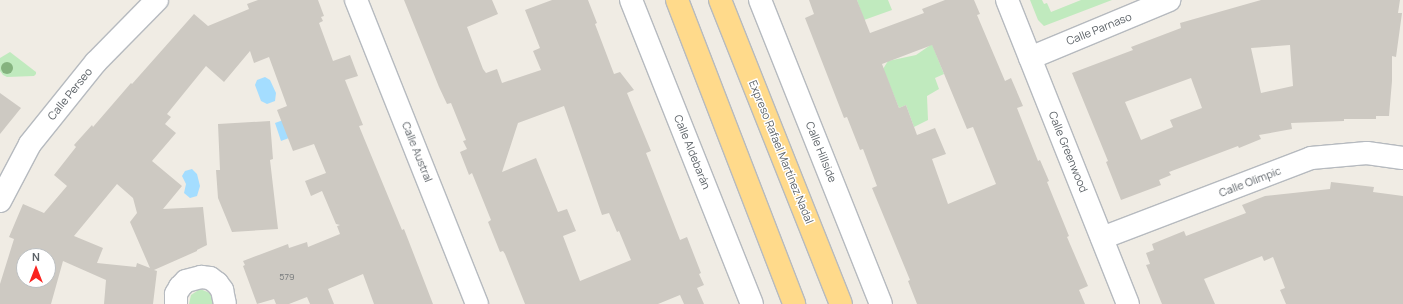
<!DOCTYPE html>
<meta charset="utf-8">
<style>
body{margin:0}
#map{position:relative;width:1403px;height:304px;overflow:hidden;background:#f0ece4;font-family:Manrope,sans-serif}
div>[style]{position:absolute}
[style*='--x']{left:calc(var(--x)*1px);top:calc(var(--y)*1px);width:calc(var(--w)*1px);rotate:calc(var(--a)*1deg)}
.green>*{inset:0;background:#c0eabe}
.water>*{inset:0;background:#a4ddff}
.building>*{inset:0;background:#cdc9c2}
.roads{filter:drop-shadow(1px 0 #b6babf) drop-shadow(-1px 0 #b6babf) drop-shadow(0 1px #b6babf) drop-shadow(0 -1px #b6babf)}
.minor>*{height:22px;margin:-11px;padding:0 11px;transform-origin:11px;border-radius:11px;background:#fff}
.highway>*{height:22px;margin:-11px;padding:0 11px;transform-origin:11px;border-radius:11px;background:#ffda8b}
.trees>*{width:12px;height:12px;margin:-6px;border-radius:50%;background:#85b37f}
span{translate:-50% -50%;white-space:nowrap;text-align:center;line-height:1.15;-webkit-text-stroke:3px #fff;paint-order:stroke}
.number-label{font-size:9px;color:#787b7d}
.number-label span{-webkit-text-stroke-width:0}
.street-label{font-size:11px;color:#5b6166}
.north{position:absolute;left:16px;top:248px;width:40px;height:40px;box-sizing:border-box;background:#fff;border:1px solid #bdc0c2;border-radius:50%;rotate:0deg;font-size:11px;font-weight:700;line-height:16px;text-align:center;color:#5b6166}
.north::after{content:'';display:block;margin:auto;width:14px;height:18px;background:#fa231f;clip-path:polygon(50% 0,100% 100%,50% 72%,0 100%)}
</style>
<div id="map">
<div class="green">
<div style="clip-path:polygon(857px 0,888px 0,892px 10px,864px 20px)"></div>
<div style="clip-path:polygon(1030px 0,1042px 0,1044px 4px,1047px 3px,1051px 12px,1081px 0,1112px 0,1044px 26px,1038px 20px)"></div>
<div style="clip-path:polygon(932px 44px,944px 74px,935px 78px,939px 89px,927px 96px,928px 120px,914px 127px,906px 105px,899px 108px,883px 69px,888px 61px,916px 55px)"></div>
<div style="clip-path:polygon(10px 52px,36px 72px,36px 74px,34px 76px,7px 77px,3px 75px,0 71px,0 58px)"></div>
<div style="clip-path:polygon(200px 289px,210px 293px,214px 304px,189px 304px,191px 295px)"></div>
</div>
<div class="water">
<div style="clip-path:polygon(265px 77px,270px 80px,276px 93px,275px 101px,267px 104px,261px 101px,255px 85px,257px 80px)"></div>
<div style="clip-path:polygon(286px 119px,302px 133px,281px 141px,275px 123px)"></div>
<div style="clip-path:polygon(192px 169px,197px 174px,200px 186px,197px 196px,190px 198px,184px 193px,186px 184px,182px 176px,185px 171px)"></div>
</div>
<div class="building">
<div style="clip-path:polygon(evenodd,258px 0,318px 0,324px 16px,321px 17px,323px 21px,319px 23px,333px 61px,350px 55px,358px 76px,345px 80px,363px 125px,359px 126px,402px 230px,404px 229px,433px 304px,374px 304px,363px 274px,328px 289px,334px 304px,310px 304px,307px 297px,289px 304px,276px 304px,274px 299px,257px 304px,243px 266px,245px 265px,243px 261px,288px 244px,289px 248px,307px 242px,308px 247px,340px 234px,337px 226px,340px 225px,336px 224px,322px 191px,311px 196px,305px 181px,326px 173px,314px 144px,293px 151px,277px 110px,287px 106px,269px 57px,254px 63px,250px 51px,224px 82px,206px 66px,167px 114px,171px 117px,165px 124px,176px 133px,152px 161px,182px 186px,163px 209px,203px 207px,207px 245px,197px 250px,197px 251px,154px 270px,157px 271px,153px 304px,104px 304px,106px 280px,63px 261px,51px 304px,0 304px,0 284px,14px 239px,9px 237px,23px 204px,44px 213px,67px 186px,54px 175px,76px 147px,74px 145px,92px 125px,93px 127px,131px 83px,132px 84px,194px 14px,208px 26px,249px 9px,247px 4px,258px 0,117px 184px,133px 198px,137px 213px,130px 222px,150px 268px,137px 263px,136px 267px,97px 263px,103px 248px,74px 236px,117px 184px,258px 0,24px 256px,48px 256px,48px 280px,24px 280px,24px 256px)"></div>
<div style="clip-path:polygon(evenodd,404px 0,492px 0,498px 14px,467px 27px,483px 69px,486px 73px,497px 69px,502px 83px,541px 70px,533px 51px,540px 48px,525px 10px,552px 0,588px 0,597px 23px,595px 24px,614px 74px,620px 72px,634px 90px,627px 93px,651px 151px,646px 153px,680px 240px,687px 237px,701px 273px,699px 274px,704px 285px,697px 288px,704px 304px,684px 304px,680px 295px,658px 304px,525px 304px,505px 254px,503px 251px,500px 252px,488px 222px,491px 220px,472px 173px,469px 175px,460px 152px,467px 149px,463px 141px,466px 140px,451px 103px,447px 104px,439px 87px,404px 0,564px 106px,602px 215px,609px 213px,617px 232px,619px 231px,631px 260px,580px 281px,563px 236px,576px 231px,567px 209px,558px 212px,536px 158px,502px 172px,518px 123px,564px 106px)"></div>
<div style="clip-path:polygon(evenodd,809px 0,857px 0,870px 33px,924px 13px,922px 9px,945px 0,974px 0,980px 14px,977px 15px,1005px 81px,1011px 78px,1023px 106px,1017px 108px,1038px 161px,1040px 160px,1049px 181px,1047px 182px,1069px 236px,1067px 237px,1088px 286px,1079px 290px,1085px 304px,917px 304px,908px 281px,910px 280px,872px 188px,877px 186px,863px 149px,860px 150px,847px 117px,844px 118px,805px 18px,814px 14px,809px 0,932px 45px,967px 129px,973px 127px,996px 184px,948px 204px,932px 159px,946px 154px,935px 128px,917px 135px,906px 105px,899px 108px,882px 64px,932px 45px)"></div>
<div style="clip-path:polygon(evenodd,1261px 0,1400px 0,1398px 13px,1402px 13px,1396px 57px,1392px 56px,1392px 81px,1389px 116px,1376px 116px,1376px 119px,1344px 119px,1344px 121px,1291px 123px,1292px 129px,1259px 135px,1261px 139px,1239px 148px,1238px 146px,1169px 172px,1171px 175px,1159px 180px,1161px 185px,1121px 200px,1106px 162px,1108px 161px,1072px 73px,1133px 50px,1131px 47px,1181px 28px,1180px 23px,1261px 0,1290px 45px,1293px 86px,1261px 93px,1251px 48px,1290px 45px,1261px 0,1191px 78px,1202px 108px,1170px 120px,1173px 127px,1141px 140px,1125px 102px,1191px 78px)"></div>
<div style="clip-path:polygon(0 93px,21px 108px,0 134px)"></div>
<div style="clip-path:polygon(270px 121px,273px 159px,270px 160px,278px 229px,232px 232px,218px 198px,216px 170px,220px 170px,218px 124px)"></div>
<div style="clip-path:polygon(1331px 182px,1374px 187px,1373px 192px,1403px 196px,1403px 304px,1286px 304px,1280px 290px,1285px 288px,1273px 257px,1264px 261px,1262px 256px,1204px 279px,1215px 304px,1162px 304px,1146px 265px,1150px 264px,1146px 253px,1154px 250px,1152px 244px,1184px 231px,1186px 236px,1246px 213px,1242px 205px,1265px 196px,1330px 189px)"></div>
</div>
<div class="roads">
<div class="minor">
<div style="--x:356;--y:0;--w:327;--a:68.3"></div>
<div style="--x:631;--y:0;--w:327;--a:68.3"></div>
<div style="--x:760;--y:0;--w:327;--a:68.3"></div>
<div style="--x:1007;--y:0;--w:327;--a:68.3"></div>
<div style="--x:1030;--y:58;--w:151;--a:-22.6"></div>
<div style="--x:0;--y:201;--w:64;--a:-62.2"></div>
<div style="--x:30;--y:144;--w:105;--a:-51.2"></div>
<div style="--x:96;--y:62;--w:87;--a:-45.5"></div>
<div style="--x:1102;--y:238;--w:224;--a:-20.9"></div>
<div style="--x:1311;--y:158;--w:56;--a:-5.1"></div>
<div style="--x:1367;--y:153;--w:36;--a:8"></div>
<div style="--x:176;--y:304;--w:10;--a:-90"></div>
<div style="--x:176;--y:294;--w:8;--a:-60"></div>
<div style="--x:180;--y:287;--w:8;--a:-45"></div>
<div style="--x:186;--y:281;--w:16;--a:-15"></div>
<div style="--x:201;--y:277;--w:9;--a:6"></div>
<div style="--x:210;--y:278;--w:9;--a:36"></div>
<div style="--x:217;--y:283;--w:9;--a:54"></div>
<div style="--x:222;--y:290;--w:14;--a:78"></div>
</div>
<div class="highway">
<div style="--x:677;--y:0;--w:326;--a:68.9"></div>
<div style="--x:720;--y:0;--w:327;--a:68.3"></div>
</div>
</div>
<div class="trees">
<div style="left:7px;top:68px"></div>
</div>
<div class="number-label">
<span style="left:287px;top:277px">579</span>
</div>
<div class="street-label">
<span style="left:1099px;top:29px;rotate:-22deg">Calle Parnaso</span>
<span style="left:70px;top:94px;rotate:-51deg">Calle Perseo</span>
<span style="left:417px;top:152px;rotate:68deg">Calle Austral</span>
<span style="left:692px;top:152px;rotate:68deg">Calle Aldebarán</span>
<span style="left:781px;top:152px;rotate:68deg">Expreso Rafael Martínez Nadal</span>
<span style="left:821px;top:152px;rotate:68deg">Calle Hillside</span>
<span style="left:1068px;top:152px;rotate:68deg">Calle Greenwood</span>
<span style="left:1250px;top:182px;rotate:-21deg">Calle Olimpic</span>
</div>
<div class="north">N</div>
</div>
